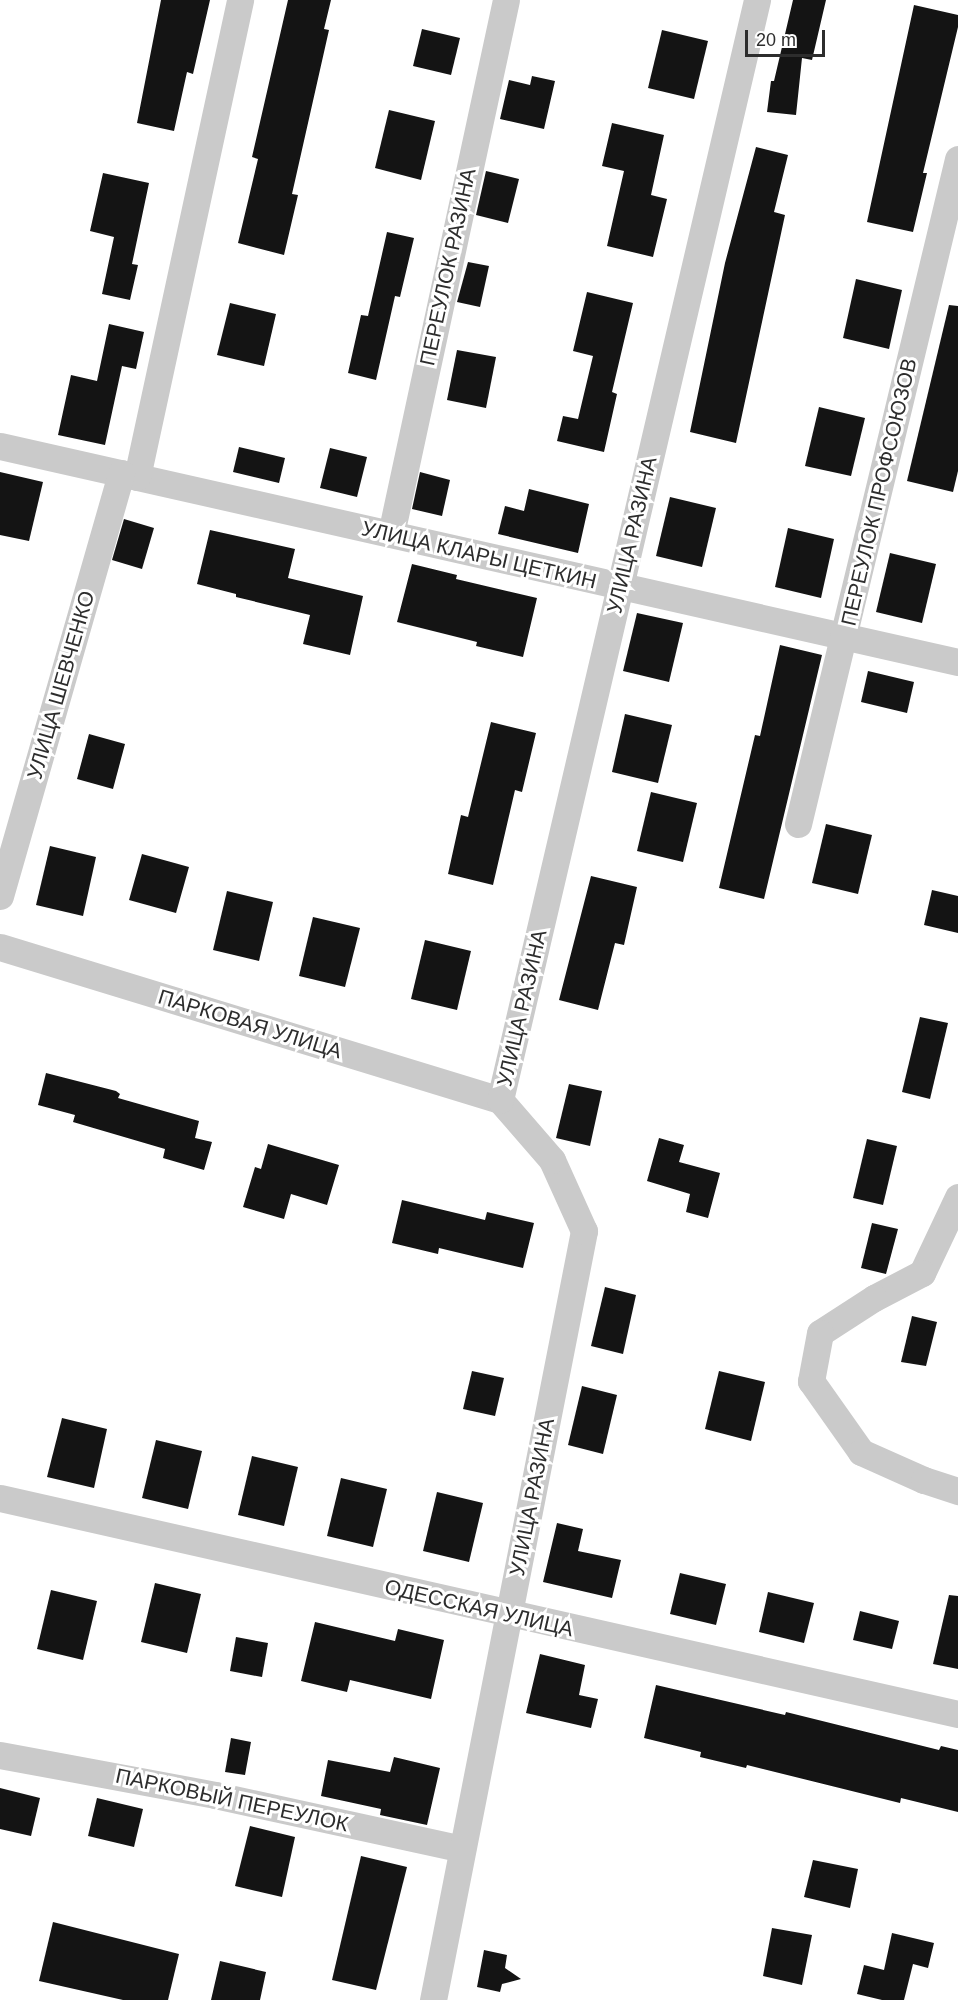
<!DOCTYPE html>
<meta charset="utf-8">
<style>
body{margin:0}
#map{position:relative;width:958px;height:2000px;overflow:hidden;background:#fff;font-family:Helvetica,sans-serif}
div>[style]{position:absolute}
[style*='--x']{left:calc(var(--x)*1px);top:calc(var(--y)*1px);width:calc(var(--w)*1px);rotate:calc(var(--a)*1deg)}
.building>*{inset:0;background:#141414}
.minor>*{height:27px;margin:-13.5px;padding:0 13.5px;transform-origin:13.5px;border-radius:13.5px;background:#cacaca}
span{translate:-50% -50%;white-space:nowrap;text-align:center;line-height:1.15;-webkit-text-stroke:6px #fff;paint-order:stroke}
.street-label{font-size:21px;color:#2d2d2d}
.scale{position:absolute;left:745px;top:30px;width:80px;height:27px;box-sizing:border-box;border:3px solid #2d2d2d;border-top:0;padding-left:8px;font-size:18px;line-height:21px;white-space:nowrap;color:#2d2d2d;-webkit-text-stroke:4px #fff;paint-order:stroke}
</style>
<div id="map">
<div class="building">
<div style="clip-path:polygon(161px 0,210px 0,193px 74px,187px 72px,174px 131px,137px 123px)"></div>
<div style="clip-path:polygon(288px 0,331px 0,324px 29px,329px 30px,292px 194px,298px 195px,284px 255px,238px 243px,258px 159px,252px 157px)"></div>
<div style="clip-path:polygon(793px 0,826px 0,812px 60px,802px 58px,796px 115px,767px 112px,771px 81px,774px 81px)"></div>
<div style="clip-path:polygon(914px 5px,958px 15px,958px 27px,923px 173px,927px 173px,913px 232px,867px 222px)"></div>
<div style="clip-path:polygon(422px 29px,460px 38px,451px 75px,413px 66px)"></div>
<div style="clip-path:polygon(662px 30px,708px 41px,694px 99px,648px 88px)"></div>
<div style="clip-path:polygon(532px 76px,555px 81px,544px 129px,500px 119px,509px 80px,530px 85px)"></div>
<div style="clip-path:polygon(389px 110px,435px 121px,421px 180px,375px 168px)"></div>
<div style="clip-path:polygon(612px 123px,664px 135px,651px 195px,667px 199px,653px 257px,607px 246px,624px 171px,602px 166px)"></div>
<div style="clip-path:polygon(756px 147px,788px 155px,774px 212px,785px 215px,736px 443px,690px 432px,725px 263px)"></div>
<div style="clip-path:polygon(486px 171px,519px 179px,508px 223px,476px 215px)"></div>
<div style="clip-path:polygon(103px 173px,149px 183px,132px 264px,138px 265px,130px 300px,102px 294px,114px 237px,90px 231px)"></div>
<div style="clip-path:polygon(387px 232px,414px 238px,400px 297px,395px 296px,376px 380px,348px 373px,361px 315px,368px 316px)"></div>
<div style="clip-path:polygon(468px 262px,489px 266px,480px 307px,457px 302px)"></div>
<div style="clip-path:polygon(856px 279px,902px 290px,889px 349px,843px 338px)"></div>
<div style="clip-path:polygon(587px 292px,633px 303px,612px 392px,617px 394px,604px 452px,557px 441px,563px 416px,578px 419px,593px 356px,573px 351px)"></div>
<div style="clip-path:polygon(230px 303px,276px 314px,264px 366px,217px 355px)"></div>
<div style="clip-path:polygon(949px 305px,958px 306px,958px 471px,953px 492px,907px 481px)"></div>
<div style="clip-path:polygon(109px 324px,144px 332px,136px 369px,122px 366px,105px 445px,58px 435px,71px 375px,97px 381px)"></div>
<div style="clip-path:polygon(457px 350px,496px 357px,486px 408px,447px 400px)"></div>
<div style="clip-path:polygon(819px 407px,865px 418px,851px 476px,805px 466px)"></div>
<div style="clip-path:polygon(239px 447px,285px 458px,279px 483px,233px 472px)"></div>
<div style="clip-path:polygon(330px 448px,367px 457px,357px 497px,320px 488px)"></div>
<div style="clip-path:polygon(0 472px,43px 482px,29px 541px,0 535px)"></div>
<div style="clip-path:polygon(420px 472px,450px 480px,442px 516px,412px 509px)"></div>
<div style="clip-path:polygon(529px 489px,589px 504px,578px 553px,498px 534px,505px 506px,524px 511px)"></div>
<div style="clip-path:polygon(670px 497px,716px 508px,702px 567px,656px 556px)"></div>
<div style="clip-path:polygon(124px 519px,154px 528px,142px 569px,112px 560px)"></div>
<div style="clip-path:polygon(788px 528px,834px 539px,821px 598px,775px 587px)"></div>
<div style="clip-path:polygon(210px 530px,295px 549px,288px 578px,363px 596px,350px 655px,303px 644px,310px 615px,236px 597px,236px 594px,197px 584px)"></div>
<div style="clip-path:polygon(890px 553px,936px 564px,922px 623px,876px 612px)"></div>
<div style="clip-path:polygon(412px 564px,457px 575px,456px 579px,537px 598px,523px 657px,476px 646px,477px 642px,397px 622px)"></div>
<div style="clip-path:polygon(637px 613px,683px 623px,669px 682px,623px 671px)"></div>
<div style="clip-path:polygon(780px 645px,822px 655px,764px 899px,719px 888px,755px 735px,760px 736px)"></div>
<div style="clip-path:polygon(868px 671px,914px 682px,907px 713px,861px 702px)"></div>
<div style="clip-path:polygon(625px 714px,672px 725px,658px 783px,612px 772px)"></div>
<div style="clip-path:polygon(491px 722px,536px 733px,522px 792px,515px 790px,493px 885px,448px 874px,461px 815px,468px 817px)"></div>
<div style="clip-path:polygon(89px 734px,125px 744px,113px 789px,77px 779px)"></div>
<div style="clip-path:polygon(651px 792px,697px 803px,683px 862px,637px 851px)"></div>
<div style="clip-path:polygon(826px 824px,872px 835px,858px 894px,812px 883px)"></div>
<div style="clip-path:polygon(50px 846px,96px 857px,83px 916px,36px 905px)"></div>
<div style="clip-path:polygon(142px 854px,189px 867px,176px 913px,129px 900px)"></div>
<div style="clip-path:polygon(591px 876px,637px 887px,624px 945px,615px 943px,598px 1010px,559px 1000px)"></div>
<div style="clip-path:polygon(932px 890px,958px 896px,958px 933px,924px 925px)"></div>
<div style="clip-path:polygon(227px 891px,273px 902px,259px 961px,213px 950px)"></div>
<div style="clip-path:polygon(313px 917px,360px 928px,345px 987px,299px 976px)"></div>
<div style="clip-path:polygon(425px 940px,471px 951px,457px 1010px,411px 999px)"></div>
<div style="clip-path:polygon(920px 1017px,948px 1023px,930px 1099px,902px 1092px)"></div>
<div style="clip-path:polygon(46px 1073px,116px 1091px,120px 1094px,118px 1098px,199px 1121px,195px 1138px,212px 1142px,204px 1170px,163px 1158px,165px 1149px,73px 1122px,75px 1115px,38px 1105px)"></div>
<div style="clip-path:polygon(569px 1084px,602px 1091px,590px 1146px,556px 1138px)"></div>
<div style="clip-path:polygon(659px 1138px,684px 1145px,679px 1162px,720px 1173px,708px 1218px,686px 1212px,690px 1194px,647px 1181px)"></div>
<div style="clip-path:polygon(867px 1139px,897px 1146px,883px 1205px,853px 1198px)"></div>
<div style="clip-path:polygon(268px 1144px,339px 1165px,327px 1205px,291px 1194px,284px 1219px,243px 1207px,255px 1167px,261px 1169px)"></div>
<div style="clip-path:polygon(402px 1200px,485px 1220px,487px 1212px,534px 1223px,523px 1268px,439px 1248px,438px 1254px,392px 1243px)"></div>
<div style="clip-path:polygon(872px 1223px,898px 1229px,886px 1274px,861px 1268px)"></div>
<div style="clip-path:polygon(605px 1287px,636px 1295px,623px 1354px,591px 1346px)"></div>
<div style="clip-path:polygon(912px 1316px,937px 1322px,926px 1366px,901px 1362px)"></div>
<div style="clip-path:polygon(472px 1371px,504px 1378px,495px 1416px,463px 1409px)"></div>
<div style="clip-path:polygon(719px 1371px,765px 1382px,751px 1441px,705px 1429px)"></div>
<div style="clip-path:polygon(582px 1386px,617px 1395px,603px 1454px,568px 1445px)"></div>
<div style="clip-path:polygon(62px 1418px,107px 1429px,94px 1488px,47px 1477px)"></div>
<div style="clip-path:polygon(156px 1440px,202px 1451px,188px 1509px,142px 1498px)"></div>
<div style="clip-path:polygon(252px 1456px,298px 1467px,284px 1526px,238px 1515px)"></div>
<div style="clip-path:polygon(341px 1478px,387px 1489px,373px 1547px,327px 1536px)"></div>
<div style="clip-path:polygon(437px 1492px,483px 1503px,469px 1562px,423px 1551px)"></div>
<div style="clip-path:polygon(557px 1523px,583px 1529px,578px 1551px,621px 1560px,612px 1598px,543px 1582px)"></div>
<div style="clip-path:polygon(680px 1573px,726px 1584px,716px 1625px,670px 1614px)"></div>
<div style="clip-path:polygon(155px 1583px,201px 1594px,187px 1653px,141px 1642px)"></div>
<div style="clip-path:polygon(51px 1590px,97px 1601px,83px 1660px,37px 1649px)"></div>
<div style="clip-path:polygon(768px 1592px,814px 1603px,804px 1643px,759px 1632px)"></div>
<div style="clip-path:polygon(949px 1595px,958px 1596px,958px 1669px,933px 1664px)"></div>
<div style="clip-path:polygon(860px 1611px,899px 1621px,892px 1649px,853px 1640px)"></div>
<div style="clip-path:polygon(315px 1622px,395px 1641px,398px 1629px,444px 1640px,431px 1699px,350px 1680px,347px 1692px,301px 1681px)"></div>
<div style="clip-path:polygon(236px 1637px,268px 1643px,262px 1677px,230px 1671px)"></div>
<div style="clip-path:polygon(540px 1654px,585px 1665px,579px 1695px,598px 1699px,591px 1728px,526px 1713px)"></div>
<div style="clip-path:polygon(656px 1685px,785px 1715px,786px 1712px,939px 1750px,941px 1746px,958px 1750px,958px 1812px,901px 1798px,900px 1803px,747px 1765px,746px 1768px,700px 1757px,701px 1752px,644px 1738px)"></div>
<div style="clip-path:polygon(231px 1738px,251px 1742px,245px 1775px,225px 1772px)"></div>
<div style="clip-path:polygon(394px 1757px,440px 1768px,427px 1825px,380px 1815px,381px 1809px,321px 1796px,328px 1760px,390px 1772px)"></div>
<div style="clip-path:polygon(0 1788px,40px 1798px,31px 1836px,0 1829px)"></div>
<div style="clip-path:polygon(97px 1798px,143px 1809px,134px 1847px,88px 1836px)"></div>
<div style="clip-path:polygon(250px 1826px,295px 1837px,282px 1897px,235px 1886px)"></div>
<div style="clip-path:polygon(361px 1856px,407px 1867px,376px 1990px,332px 1980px)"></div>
<div style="clip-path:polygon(813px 1860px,858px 1869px,850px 1908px,804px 1897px)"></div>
<div style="clip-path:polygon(53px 1922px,179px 1954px,168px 2000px,123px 2000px,39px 1981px)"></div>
<div style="clip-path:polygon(772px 1928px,812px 1935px,802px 1985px,763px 1976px)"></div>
<div style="clip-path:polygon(892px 1933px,934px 1943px,928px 1968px,913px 1964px,904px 2000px,882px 2000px,857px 1994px,864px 1965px,884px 1970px)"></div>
<div style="clip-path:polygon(484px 1950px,507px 1955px,505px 1968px,521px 1979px,502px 1984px,500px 1992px,477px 1987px)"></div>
<div style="clip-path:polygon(220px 1961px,266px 1972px,260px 2000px,211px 2000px)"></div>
</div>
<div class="minor">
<div style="--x:0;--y:446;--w:982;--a:12.71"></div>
<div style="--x:137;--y:477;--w:488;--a:-77.8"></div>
<div style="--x:391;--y:534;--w:546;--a:-77.85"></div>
<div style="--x:798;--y:824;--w:684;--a:-76.47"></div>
<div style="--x:0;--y:896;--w:440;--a:-74"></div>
<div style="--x:0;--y:947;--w:523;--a:17.01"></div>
<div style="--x:958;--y:1197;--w:84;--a:115.3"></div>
<div style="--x:922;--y:1273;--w:54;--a:152.5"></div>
<div style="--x:874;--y:1298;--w:64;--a:147.1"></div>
<div style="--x:820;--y:1333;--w:49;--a:100.6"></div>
<div style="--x:811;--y:1381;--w:87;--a:54.8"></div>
<div style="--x:861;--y:1452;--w:69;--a:24"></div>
<div style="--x:924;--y:1480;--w:36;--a:18"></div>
<div style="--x:0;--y:1498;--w:982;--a:12.71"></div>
<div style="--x:0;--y:1755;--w:219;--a:10.5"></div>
<div style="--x:215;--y:1795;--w:253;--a:12.3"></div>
<div style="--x:433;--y:2000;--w:784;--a:-78.89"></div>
<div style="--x:584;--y:1231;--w:78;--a:-114.3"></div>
<div style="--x:552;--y:1160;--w:79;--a:-130.9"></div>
<div style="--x:500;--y:1100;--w:1130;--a:-76.85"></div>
</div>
<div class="street-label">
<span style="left:448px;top:267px;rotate:-78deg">ПЕРЕУЛОК РАЗИНА</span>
<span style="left:879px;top:492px;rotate:-77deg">ПЕРЕУЛОК ПРОФСОЮЗОВ</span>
<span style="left:632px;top:535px;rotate:-77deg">УЛИЦА РАЗИНА</span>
<span style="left:479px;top:555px;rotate:13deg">УЛИЦА КЛАРЫ ЦЕТКИН</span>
<span style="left:61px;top:685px;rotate:-74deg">УЛИЦА ШЕВЧЕНКО</span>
<span style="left:522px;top:1008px;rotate:-77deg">УЛИЦА РАЗИНА</span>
<span style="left:250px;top:1024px;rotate:17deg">ПАРКОВАЯ УЛИЦА</span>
<span style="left:532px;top:1497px;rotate:-79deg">УЛИЦА РАЗИНА</span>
<span style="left:479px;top:1608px;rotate:13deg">ОДЕССКАЯ УЛИЦА</span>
<span style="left:232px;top:1800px;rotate:12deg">ПАРКОВЫЙ ПЕРЕУЛОК</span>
</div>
<div class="scale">20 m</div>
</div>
